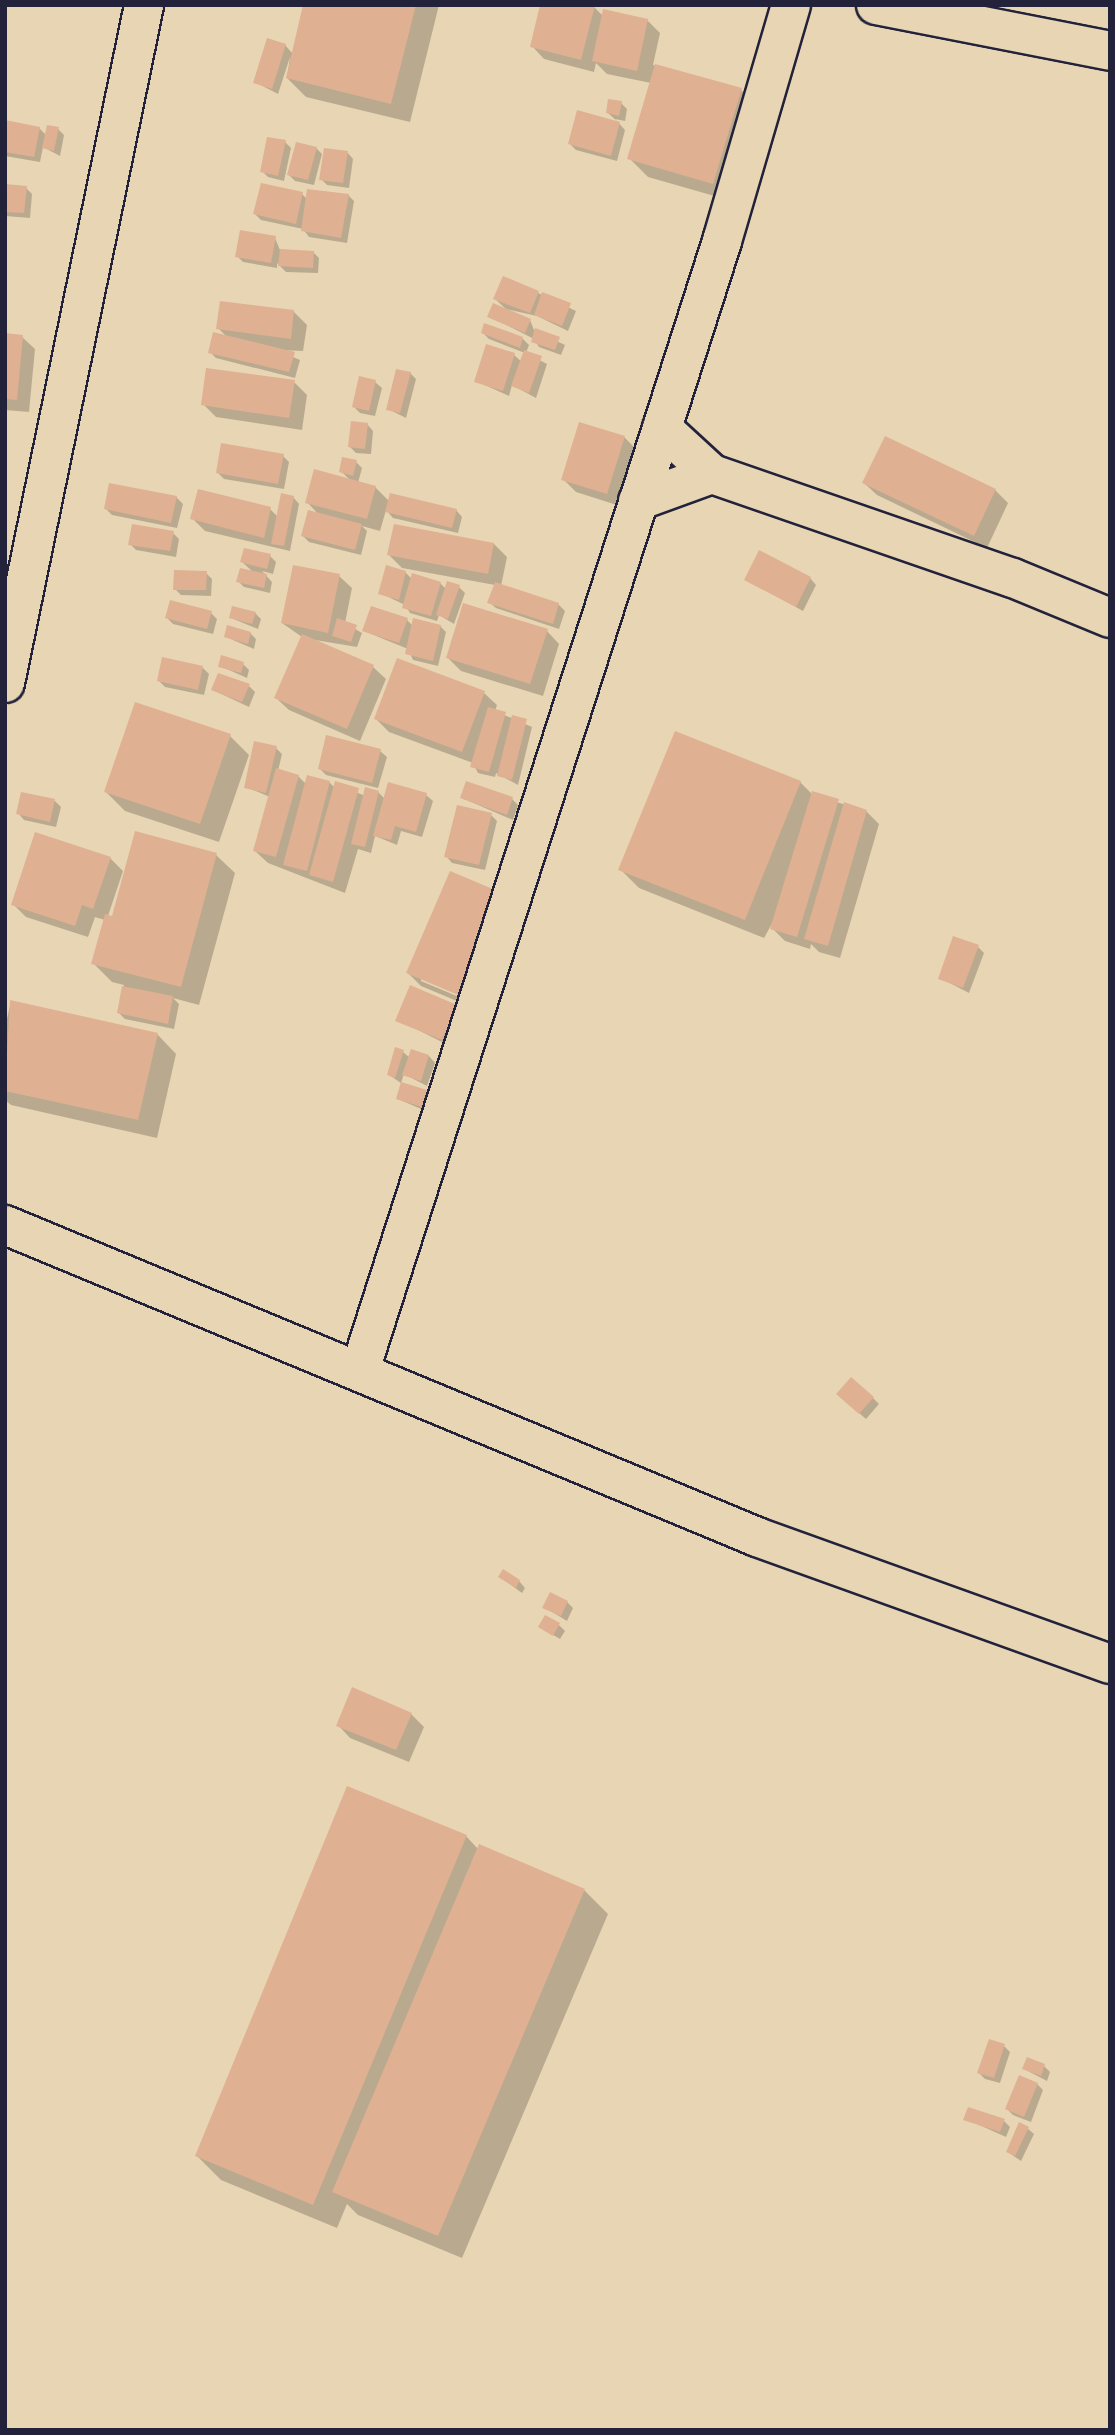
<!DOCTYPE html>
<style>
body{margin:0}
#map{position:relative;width:1115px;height:2435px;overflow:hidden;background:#e8d5b3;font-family:Itim,sans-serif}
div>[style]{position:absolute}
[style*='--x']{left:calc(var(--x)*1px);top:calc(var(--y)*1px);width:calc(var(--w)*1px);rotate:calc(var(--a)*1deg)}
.shadow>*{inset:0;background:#0003}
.building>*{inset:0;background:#dfb091}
.roads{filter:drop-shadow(2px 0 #22223b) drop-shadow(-2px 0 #22223b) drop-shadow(0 2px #22223b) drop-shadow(0 -2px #22223b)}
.minor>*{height:38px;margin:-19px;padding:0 19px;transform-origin:19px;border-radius:19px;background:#e8d5b3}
span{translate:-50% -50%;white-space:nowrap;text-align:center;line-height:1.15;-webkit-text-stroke:5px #e8d5b3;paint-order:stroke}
.frame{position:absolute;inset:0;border:7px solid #22223b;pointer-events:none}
</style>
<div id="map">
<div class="shadow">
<div style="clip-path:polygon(305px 5px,439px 5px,410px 122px,306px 97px,287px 78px,290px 57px,278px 94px,255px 82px,285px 45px,293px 54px)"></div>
<div style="clip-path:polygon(594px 7px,603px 16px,647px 20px,660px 33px,653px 65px,741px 90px,760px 109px,732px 201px,648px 177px,629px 158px,651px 83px,607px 74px,596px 63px,594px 72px,544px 59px,532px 46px)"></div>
<div style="clip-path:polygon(621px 103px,627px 109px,625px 121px,615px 119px,625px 130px,617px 161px,576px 150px,570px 144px,619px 123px,608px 113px)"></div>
<div style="clip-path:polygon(5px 122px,39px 128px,46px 135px,58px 129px,64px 135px,60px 156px,43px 147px,40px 162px,5px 156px)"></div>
<div style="clip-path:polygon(285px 142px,291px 148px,284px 181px,268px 177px,262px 171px)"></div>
<div style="clip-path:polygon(316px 148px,322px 154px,314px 185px,295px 181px,289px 175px)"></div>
<div style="clip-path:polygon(347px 152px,353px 159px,349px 188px,327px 185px,321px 179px)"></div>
<div style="clip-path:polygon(5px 186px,26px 188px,32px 194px,30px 218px,5px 216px)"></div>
<div style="clip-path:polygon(302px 194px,307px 199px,348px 195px,354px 201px,347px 243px,309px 237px,303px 229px,261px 220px,255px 214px)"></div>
<div style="clip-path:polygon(275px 238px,280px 250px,313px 252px,319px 258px,318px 273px,286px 272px,277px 263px,277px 268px,243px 262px,237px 256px)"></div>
<div style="clip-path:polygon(538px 293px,576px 311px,568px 331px,537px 316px,506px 309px,495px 299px)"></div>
<div style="clip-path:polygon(294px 312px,307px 325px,303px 351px,277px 350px,300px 360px,295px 378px,216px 358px,210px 352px,228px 338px,218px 328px)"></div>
<div style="clip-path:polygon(489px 316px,530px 320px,534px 330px,565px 345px,561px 355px,539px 347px,534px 339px)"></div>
<div style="clip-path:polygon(486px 325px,523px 339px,529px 345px,526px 353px,547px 364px,536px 398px,512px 385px,509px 396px,476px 381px,514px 355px,522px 362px,525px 353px,489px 339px,483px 333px)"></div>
<div style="clip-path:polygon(5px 335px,22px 337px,35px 349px,29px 412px,5px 410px)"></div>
<div style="clip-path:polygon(410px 373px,416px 379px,406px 418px,388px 409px)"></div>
<div style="clip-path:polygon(294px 382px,307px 395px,302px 430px,216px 417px,203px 404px)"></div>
<div style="clip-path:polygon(375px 382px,382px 388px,375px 416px,360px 413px,354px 407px)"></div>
<div style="clip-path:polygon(367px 424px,373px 431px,371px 454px,356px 453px,350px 447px)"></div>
<div style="clip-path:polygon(624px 437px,637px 450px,620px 506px,576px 492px,563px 479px)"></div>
<div style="clip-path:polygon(283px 456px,289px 462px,284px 489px,224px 479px,218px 473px)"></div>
<div style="clip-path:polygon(356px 462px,362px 468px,358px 483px,375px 487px,390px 502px,456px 510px,462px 517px,458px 533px,393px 518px,386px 510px,380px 531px,362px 526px,367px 531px,361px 555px,309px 542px,303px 536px,319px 515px,307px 502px,350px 480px,341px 471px)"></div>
<div style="clip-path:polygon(864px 483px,995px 490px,1008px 503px,987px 548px,877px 495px)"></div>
<div style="clip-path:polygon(176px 497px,183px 504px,177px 528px,112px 515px,106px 509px)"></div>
<div style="clip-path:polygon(293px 497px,299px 504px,290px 551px,205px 531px,192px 518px,270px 509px,278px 517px)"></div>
<div style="clip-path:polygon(173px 533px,179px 539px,176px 557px,136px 550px,130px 544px)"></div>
<div style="clip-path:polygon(494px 544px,507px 557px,501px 586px,558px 604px,565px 611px,559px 629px,496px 608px,489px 602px,495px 585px,402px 568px,389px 555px)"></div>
<div style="clip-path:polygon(270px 556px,276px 562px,273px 574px,262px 571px,272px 582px,270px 593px,244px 587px,238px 581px,253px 572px,242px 562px)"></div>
<div style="clip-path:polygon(405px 572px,412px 579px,440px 583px,446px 589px,459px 587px,465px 593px,454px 624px,439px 615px,437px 621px,410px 613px,405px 605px,380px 593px)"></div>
<div style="clip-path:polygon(206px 573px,212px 579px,211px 596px,181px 595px,175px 589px)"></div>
<div style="clip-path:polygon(339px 576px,352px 588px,345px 623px,362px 633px,357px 647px,315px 640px,373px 667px,386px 679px,360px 741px,289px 710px,276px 698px,302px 637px,282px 623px)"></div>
<div style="clip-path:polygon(810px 578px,816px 585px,803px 611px,747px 580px)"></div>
<div style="clip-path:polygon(211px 613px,217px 619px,213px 634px,173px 624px,167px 618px)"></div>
<div style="clip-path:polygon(255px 613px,261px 619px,258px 629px,231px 618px)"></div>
<div style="clip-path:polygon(407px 620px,413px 626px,440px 626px,446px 632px,438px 666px,413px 660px,408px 649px,364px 631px)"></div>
<div style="clip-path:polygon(547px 631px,559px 644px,543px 696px,461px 671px,448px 658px)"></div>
<div style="clip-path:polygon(250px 633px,256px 639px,254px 649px,226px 637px)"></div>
<div style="clip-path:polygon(398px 660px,484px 693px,497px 705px,495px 711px,532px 727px,518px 785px,496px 773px,495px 777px,478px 773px,473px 763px,389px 732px,376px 719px)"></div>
<div style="clip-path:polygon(243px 664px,249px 670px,247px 678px,220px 666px)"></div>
<div style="clip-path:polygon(203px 668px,209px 674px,204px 695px,165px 687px,159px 681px)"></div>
<div style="clip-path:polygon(249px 686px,255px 692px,249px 707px,213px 690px)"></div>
<div style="clip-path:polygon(230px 736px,249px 755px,219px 842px,125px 811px,106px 792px)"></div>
<div style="clip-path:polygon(276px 748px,282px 754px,278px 771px,298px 776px,306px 784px,329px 782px,335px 788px,336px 783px,365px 796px,378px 792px,385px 799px,426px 795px,433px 801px,422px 837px,401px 831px,397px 845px,375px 836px,371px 853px,358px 849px,345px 893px,268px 863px,255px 851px,270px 797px,246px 787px)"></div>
<div style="clip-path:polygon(380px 751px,387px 757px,378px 788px,326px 775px,320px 769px)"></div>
<div style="clip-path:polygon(800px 782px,813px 795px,866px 811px,879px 824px,840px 958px,819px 952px,811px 944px,810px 949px,785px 941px,772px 928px,775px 918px,764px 938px,639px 888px,620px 869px)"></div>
<div style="clip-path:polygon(462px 798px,512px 799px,518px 805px,513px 820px)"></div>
<div style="clip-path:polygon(55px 801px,61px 807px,56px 827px,24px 820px,18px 813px)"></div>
<div style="clip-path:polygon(491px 815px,497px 821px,485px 870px,452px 863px,446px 856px)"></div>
<div style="clip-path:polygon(216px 855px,235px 873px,199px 1005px,173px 998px,179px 1004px,174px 1029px,125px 1019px,119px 1013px,124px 985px,112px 982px,93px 963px,105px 920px,95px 917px,88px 937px,26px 917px,13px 904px,110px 858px,123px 871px,108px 916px,113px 918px)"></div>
<div style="clip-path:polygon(evenodd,451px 873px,476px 1009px,421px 986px,408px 973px,451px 873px,421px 978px,472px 999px,471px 1002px,421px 981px,421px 978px)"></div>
<div style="clip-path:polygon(978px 947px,984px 953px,969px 993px,940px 978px)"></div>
<div style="clip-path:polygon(11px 1002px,158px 1035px,176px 1054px,157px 1138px,11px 1105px,5px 1100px,5px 1027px)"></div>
<div style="clip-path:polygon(456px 1006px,462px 1012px,448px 1045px,398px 1020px)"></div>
<div style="clip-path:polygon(403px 1052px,410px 1058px,429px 1056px,435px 1063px,427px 1086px,404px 1074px,401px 1083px,389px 1075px)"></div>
<div style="clip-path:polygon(426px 1092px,432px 1098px,428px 1112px,398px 1099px)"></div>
<div style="clip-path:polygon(873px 1398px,879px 1404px,866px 1419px,844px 1400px)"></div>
<div style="clip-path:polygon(500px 1577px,519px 1581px,525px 1588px,522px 1593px)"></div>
<div style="clip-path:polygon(567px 1602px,573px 1608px,567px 1621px,544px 1607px)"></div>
<div style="clip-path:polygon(559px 1625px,565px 1631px,560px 1639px,540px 1627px)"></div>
<div style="clip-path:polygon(411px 1714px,424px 1727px,409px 1762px,350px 1738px,338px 1725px)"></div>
<div style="clip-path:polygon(466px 1836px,478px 1849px,584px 1890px,608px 1914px,462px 2258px,358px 2215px,347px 2204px,337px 2228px,221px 2180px,197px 2156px)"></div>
<div style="clip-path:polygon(1004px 2046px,1010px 2052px,1000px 2083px,985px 2079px,979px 2073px)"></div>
<div style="clip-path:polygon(1044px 2066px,1050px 2072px,1047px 2081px,1024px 2069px)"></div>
<div style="clip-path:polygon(1037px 2084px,1043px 2090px,1031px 2122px,1013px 2115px,1007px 2109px)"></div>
<div style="clip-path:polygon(966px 2119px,1004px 2121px,1010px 2127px,1006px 2137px)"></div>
<div style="clip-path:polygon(1027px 2128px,1034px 2134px,1021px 2161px,1008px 2152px)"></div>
</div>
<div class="building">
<div style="clip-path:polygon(303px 5px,416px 5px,391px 104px,286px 78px)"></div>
<div style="clip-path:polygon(540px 5px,595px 5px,581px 60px,530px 47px)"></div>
<div style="clip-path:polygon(603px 9px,648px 19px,637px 71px,592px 61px)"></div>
<div style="clip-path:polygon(267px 38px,286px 44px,272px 89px,253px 83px)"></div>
<div style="clip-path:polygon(655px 64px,742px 88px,713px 184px,627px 159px)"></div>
<div style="clip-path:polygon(608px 99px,622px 101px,619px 116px,606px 113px)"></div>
<div style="clip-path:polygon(577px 110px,620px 122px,611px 156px,568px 144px)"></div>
<div style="clip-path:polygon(5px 120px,40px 127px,34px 157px,5px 152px)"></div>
<div style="clip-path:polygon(47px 125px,59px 127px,54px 151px,42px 148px)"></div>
<div style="clip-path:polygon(267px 137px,286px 140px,278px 176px,260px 172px)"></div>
<div style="clip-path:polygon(296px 142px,317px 147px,308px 180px,287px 175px)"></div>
<div style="clip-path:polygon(324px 148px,348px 151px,343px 183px,319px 180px)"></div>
<div style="clip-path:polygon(261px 183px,303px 192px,296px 224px,253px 214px)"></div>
<div style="clip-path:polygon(5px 184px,27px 186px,24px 213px,5px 212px)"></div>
<div style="clip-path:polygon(307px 189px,349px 194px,341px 238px,301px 231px)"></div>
<div style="clip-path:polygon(240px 230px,276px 236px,271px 263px,235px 257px)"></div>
<div style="clip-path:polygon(280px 249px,314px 251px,313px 268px,278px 266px)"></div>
<div style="clip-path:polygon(503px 276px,539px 291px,530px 313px,493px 299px)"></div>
<div style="clip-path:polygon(542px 292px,571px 303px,562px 326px,534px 315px)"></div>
<div style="clip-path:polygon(220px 301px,294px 310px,291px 339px,216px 329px)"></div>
<div style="clip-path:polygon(493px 303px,531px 319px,525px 333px,487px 317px)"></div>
<div style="clip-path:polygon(484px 323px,523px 337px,520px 348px,481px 333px)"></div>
<div style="clip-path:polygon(535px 328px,560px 337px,555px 350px,531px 342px)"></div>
<div style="clip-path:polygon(213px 332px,295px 352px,289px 372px,208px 353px)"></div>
<div style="clip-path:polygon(5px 333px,23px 335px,17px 400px,5px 399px)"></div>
<div style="clip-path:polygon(486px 344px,515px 353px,503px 391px,474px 382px)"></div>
<div style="clip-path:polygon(524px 350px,542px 356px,529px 393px,511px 386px)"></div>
<div style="clip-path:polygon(206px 368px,295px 380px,289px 418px,201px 405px)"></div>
<div style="clip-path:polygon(396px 369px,411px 372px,400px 413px,386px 410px)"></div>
<div style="clip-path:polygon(359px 376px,376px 380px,369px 411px,352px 407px)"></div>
<div style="clip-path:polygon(351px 421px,368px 423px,365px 449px,348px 447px)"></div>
<div style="clip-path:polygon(579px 422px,625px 436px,607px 494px,561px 480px)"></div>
<div style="clip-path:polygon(885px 436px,996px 489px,974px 536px,862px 483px)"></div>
<div style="clip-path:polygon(221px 443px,284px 454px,278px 484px,216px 473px)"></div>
<div style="clip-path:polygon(342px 457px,357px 460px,353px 476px,339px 472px)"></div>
<div style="clip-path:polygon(314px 469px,376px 486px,367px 519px,305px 503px)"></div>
<div style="clip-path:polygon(109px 483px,177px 496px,171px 523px,104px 509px)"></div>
<div style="clip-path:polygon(198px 489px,271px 507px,264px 538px,190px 519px)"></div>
<div style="clip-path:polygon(281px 493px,294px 496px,284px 546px,271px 544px)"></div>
<div style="clip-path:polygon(390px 493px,457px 509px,452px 528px,385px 512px)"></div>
<div style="clip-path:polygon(308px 510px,362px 524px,355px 550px,301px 536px)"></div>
<div style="clip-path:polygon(132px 524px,174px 531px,170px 551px,128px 545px)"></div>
<div style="clip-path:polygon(394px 524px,494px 543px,488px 574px,387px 555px)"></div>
<div style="clip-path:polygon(244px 548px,271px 554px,267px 569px,240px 562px)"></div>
<div style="clip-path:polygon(759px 550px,811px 577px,796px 607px,744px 580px)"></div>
<div style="clip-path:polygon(293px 565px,340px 574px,328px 633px,281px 623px)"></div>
<div style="clip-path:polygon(386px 565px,406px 571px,399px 600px,378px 594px)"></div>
<div style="clip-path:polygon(240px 568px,267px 574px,264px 588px,236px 582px)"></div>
<div style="clip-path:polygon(174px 570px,207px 571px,206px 590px,173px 590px)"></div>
<div style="clip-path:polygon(412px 573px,441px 582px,431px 616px,402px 608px)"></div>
<div style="clip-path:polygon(447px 581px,460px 585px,448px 619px,436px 615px)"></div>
<div style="clip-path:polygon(495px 582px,559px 603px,553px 624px,487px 603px)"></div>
<div style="clip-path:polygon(170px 600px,212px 611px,207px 629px,165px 618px)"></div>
<div style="clip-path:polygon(463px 603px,548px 629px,530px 684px,446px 658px)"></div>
<div style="clip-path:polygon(232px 606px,256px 612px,252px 624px,229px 618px)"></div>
<div style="clip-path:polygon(371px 606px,408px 618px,399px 643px,362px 631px)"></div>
<div style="clip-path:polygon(337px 618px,357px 625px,351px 642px,332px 636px)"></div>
<div style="clip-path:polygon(413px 618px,441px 625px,433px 661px,405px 654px)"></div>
<div style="clip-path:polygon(227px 625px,251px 632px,248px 644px,224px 637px)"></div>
<div style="clip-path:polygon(302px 634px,374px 665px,347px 729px,274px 698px)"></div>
<div style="clip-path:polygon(221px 655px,244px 662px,241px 673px,218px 667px)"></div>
<div style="clip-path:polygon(162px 657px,203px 666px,198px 690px,157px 681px)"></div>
<div style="clip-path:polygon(397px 658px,485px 691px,462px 752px,374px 719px)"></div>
<div style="clip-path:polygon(218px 673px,250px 684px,242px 702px,211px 690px)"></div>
<div style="clip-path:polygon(135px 702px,231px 734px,200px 824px,104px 792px)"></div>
<div style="clip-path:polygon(488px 707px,506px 712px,489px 772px,470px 767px)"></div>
<div style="clip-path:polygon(512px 715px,527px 719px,512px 780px,497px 776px)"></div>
<div style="clip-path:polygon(675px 731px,801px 781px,745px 920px,618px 870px)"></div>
<div style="clip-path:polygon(326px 735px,381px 749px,372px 783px,318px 769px)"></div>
<div style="clip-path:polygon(254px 741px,277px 746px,266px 793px,244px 788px)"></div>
<div style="clip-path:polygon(276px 768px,299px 775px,276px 857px,253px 851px)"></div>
<div style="clip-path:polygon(307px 775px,330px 781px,307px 871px,283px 865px)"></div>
<div style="clip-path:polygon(335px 781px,359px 788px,333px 882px,309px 875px)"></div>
<div style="clip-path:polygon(466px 781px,513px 797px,507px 815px,460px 798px)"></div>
<div style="clip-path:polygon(388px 782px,427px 793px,416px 832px,395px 826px,391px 840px,373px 836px)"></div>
<div style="clip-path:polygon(365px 787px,379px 791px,365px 847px,351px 844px)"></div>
<div style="clip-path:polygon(812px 791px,839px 799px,797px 937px,770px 929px)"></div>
<div style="clip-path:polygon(21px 792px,55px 799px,50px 822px,16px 814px)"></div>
<div style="clip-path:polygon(844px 802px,867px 810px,828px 946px,804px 939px)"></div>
<div style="clip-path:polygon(457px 805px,492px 813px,479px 865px,444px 857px)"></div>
<div style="clip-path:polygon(135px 831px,217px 853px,181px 987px,91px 964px,105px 914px,112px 916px)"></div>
<div style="clip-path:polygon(35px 832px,111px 857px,93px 909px,82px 905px,75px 926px,11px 905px)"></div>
<div style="clip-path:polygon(450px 871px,507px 895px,463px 997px,406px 973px)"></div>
<div style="clip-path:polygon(953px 936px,979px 945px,963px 988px,938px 979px)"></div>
<div style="clip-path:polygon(410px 985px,457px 1005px,442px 1040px,395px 1021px)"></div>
<div style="clip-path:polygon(122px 986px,173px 996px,168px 1024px,117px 1013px)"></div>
<div style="clip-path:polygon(10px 1000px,158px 1033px,138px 1120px,5px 1091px)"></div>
<div style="clip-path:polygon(395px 1047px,404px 1050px,395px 1078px,387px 1075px)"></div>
<div style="clip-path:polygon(411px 1049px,429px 1055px,421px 1081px,402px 1075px)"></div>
<div style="clip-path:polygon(401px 1082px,427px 1090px,422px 1107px,396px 1099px)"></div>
<div style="clip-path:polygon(851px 1377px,874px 1397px,859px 1414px,836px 1394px)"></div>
<div style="clip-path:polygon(503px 1569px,520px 1580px,516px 1588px,498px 1577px)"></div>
<div style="clip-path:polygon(550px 1592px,568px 1601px,561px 1616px,542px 1608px)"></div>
<div style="clip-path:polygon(545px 1615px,560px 1623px,553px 1636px,538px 1627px)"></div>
<div style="clip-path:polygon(352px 1687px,412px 1713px,396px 1750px,336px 1726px)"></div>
<div style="clip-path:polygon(347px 1786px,467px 1835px,313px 2205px,195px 2156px)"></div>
<div style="clip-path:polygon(479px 1844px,585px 1889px,438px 2236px,332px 2192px)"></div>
<div style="clip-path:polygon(989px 2039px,1005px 2044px,994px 2078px,977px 2073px)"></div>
<div style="clip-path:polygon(1027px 2057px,1045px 2064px,1041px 2076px,1022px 2069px)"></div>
<div style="clip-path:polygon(1019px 2075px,1038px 2083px,1024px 2117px,1005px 2109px)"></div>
<div style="clip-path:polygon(968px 2107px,1005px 2119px,1000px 2132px,963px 2120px)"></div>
<div style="clip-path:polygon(1019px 2122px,1029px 2127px,1015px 2156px,1006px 2152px)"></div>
</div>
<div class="roads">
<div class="minor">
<div style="--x:876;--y:5;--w:238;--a:11.1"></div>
<div style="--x:662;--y:428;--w:68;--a:42.6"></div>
<div style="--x:712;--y:474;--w:318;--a:19.1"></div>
<div style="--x:1013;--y:578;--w:105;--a:22.4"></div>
<div style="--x:638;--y:501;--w:79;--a:-20"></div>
<div style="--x:5;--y:683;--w:692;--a:-78.41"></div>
<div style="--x:5;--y:1225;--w:814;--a:22.53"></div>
<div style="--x:757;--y:1537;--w:375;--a:19.8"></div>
<div style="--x:360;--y:1370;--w:1186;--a:-72.22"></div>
<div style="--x:722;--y:241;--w:246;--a:-73.7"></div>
</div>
</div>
<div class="frame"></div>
</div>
